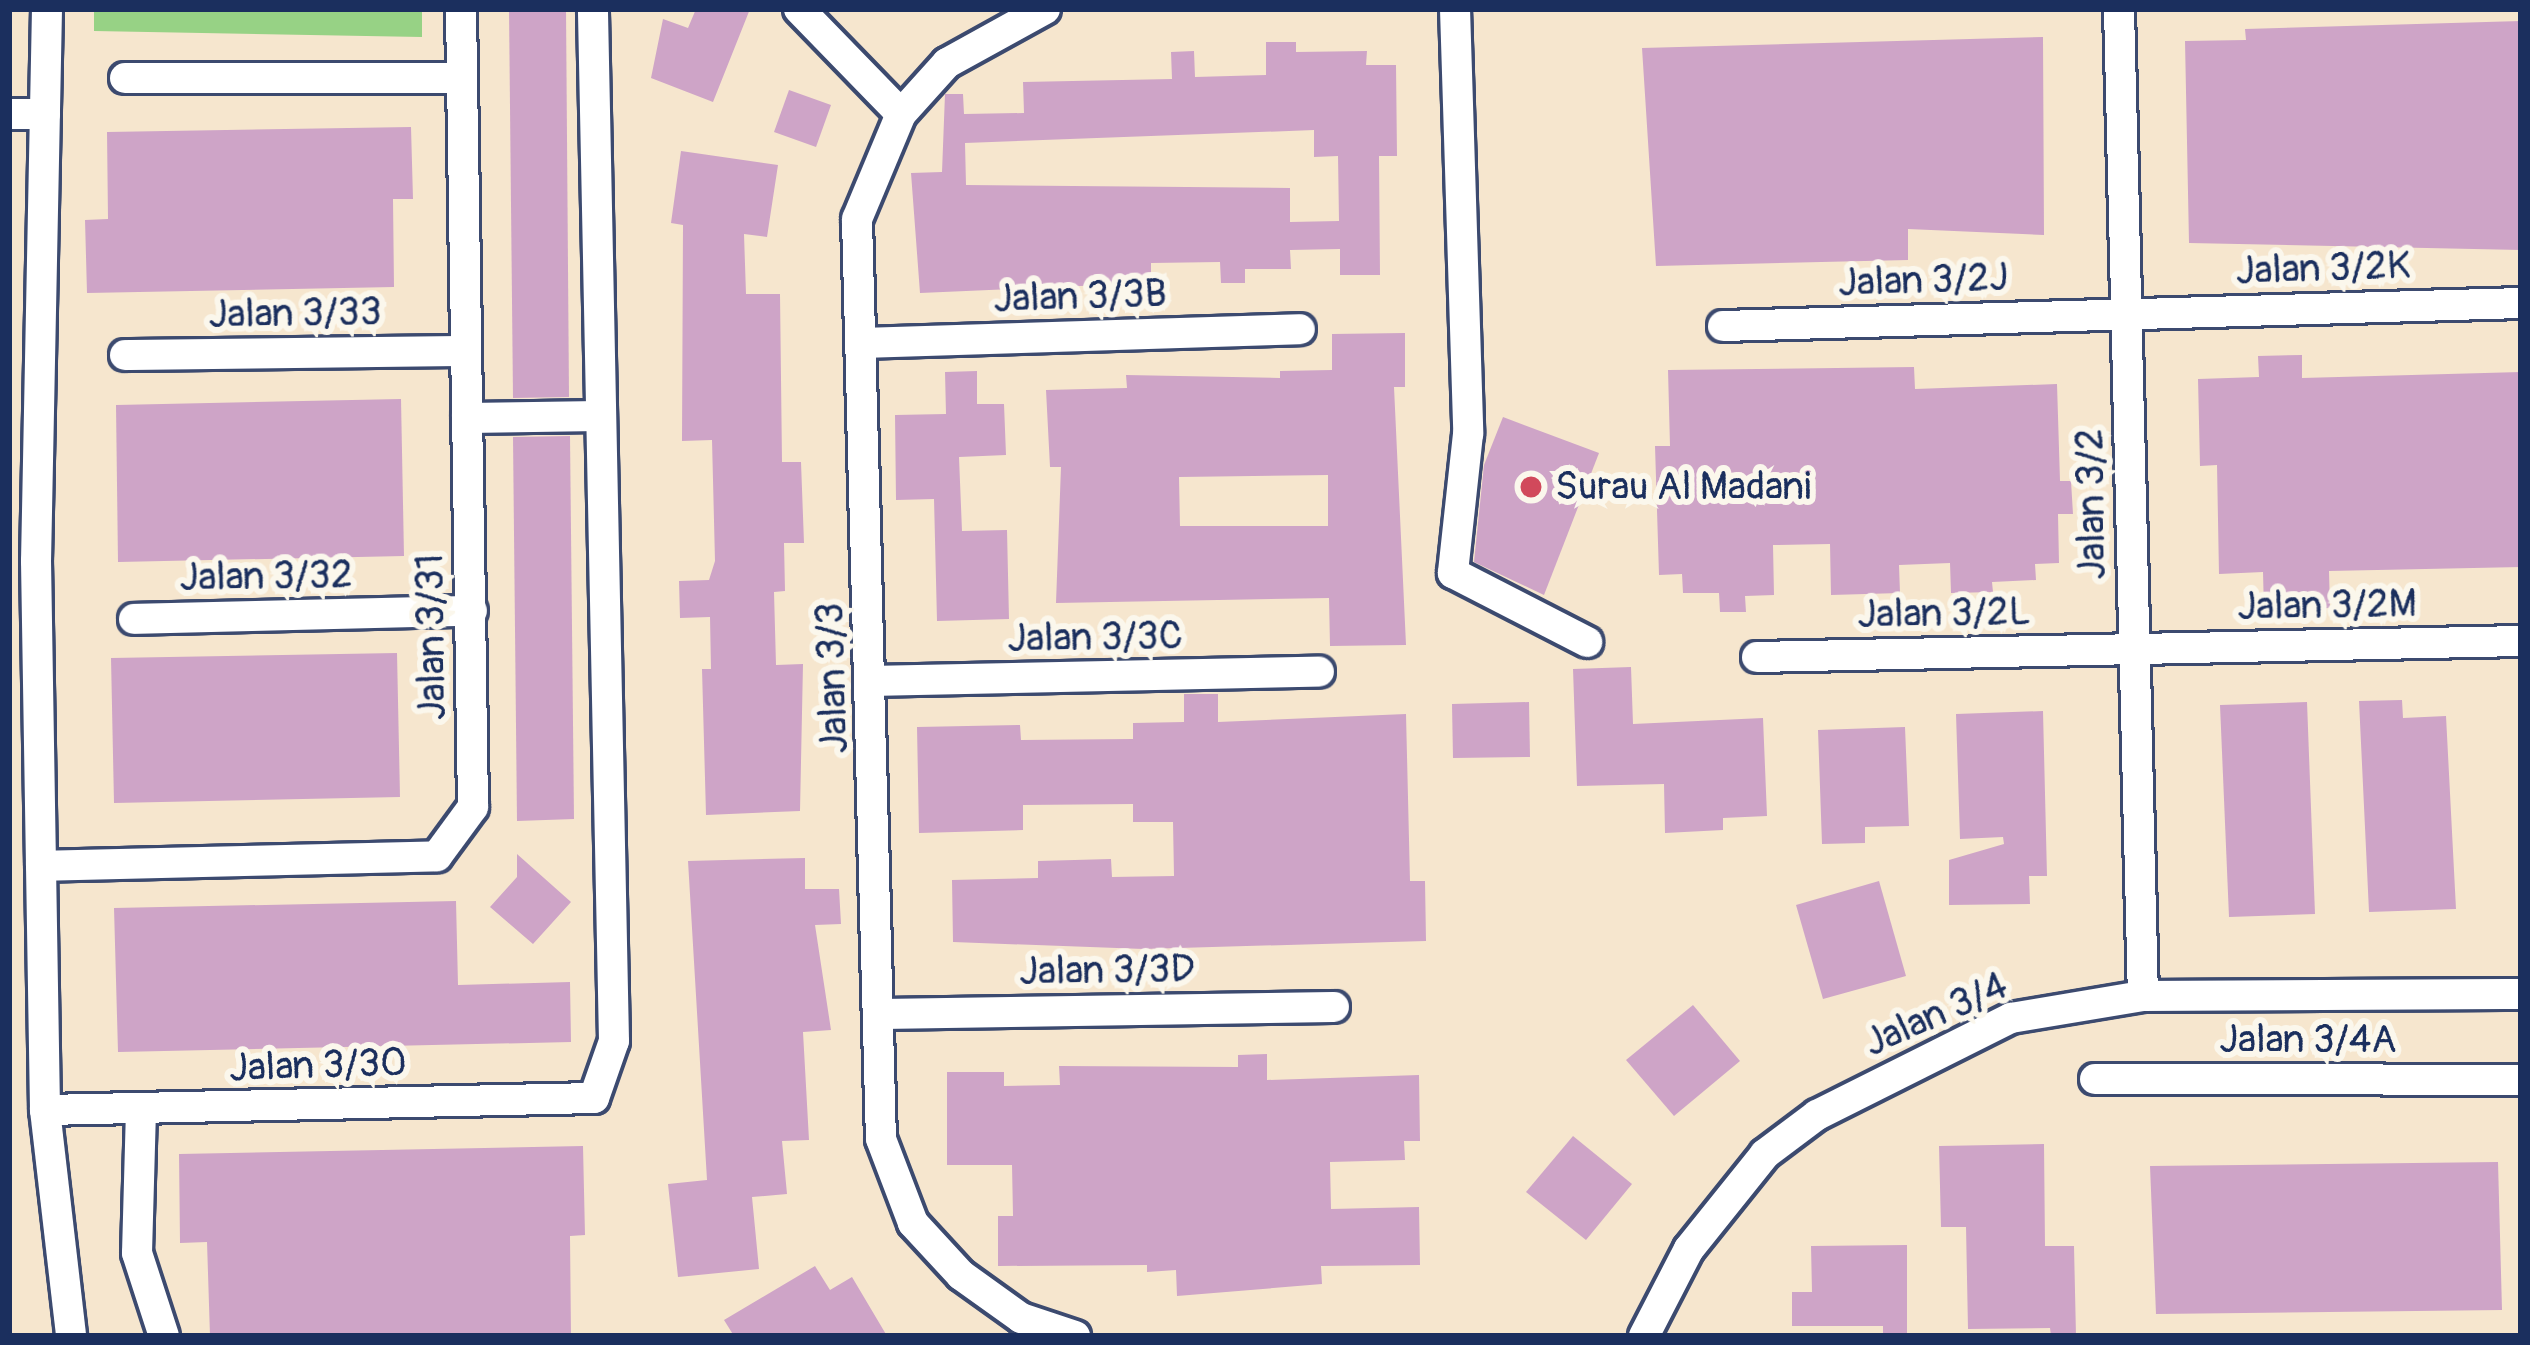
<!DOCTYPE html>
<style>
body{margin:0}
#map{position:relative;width:2530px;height:1345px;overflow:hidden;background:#f6e6ce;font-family:Pangolin,sans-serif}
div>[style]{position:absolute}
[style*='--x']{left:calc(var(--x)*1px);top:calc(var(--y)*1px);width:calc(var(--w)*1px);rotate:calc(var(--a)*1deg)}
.green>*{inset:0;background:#97d285}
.building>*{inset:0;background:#cea4c7}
.roads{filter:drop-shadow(3px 0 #3c4a6f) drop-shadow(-3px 0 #3c4a6f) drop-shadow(0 3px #3c4a6f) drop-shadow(0 -3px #3c4a6f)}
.minor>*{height:30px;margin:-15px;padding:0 15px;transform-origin:15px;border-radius:15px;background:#fff}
.dots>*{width:33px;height:33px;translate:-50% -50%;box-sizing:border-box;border:6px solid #fbf7ec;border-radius:50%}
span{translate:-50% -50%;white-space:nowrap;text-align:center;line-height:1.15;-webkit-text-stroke:12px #fbf7ec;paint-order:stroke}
.street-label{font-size:39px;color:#1b2f5e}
.poi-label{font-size:39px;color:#1b2f5e}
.left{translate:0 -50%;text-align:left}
.frame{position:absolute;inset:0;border:12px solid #1b2f5e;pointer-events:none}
</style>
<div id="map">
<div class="green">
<div style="clip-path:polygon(94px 9px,422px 9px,422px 37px,94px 31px)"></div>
</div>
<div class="building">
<div style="clip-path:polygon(509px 9px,566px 9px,569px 397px,513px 398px)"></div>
<div style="clip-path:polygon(696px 9px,750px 9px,713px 102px,651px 78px,663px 19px,688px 28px)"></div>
<div style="clip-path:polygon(2521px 21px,2521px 250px,2189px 243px,2185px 41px,2246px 40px,2245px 29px)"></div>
<div style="clip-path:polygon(2043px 37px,2044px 235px,1908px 229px,1908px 260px,1656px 266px,1642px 48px)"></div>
<div style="clip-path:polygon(evenodd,1266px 42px,1296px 42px,1296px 52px,1367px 51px,1366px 65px,1396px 65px,1397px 156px,1379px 156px,1380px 275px,1340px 275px,1340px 249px,1290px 250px,1291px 269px,1245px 269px,1245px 283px,1221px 283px,1220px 262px,1151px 263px,1151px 294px,1126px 294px,1126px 284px,920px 293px,911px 173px,942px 172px,945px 94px,963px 94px,964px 114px,1024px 113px,1023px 82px,1172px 79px,1171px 52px,1194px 51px,1195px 77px,1266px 75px,1266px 42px,1314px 130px,1314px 157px,1338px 156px,1339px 221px,1290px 222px,1290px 188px,966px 185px,965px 143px,1314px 130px)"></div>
<div style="clip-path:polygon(789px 90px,831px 105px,816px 147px,774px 132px)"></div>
<div style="clip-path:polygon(411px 127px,413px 199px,393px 199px,394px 287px,87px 293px,85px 220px,108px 219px,107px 132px)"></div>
<div style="clip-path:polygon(681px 151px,778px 165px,767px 237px,744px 234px,746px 294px,780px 294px,782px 462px,801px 462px,804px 543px,784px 543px,785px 591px,774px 592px,776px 665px,803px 664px,800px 811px,706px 815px,702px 669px,711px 669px,710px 617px,680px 618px,679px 581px,709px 580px,715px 561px,712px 440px,682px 441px,683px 225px,671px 223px)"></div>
<div style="clip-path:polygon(evenodd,1405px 333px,1405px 387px,1394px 387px,1406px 645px,1330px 646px,1329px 598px,1056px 603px,1061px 467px,1050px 467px,1046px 390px,1127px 388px,1126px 375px,1280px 378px,1280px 371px,1332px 370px,1332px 334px,1405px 333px,1328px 475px,1328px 526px,1180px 526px,1179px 477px,1328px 475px)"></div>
<div style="clip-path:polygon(2302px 355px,2302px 378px,2521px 372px,2521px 567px,2329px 571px,2330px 608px,2264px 611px,2263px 572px,2219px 574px,2217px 465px,2200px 466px,2198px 379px,2259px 377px,2258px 356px)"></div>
<div style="clip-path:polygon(1914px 367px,1915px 389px,2057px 384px,2060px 481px,2071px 481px,2073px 514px,2058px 514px,2059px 563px,2035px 564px,2036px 580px,1992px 582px,1993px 592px,1951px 593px,1950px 563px,1899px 565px,1900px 593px,1831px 595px,1830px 544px,1773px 545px,1774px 595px,1745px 596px,1746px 612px,1720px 612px,1719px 593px,1683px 593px,1682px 574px,1659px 575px,1655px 446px,1670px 446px,1668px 370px)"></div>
<div style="clip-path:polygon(977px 371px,977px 404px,1004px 404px,1006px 455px,959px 457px,962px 531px,1007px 530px,1009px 619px,937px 621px,934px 499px,896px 500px,895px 415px,946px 414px,945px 372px)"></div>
<div style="clip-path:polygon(401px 399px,404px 556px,118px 562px,116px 405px)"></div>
<div style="clip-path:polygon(1503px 417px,1599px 453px,1544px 595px,1474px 562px,1484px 465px)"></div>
<div style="clip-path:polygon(570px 436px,574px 819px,517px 821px,513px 437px)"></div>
<div style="clip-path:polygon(397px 653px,400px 797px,114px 803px,111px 658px)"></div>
<div style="clip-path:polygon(1631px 667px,1633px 724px,1763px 718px,1767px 816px,1723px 818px,1723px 830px,1665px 833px,1664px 784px,1577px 786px,1573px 669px)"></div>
<div style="clip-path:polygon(1184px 694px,1218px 694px,1218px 722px,1406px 714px,1410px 881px,1425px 881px,1426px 941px,1144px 949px,953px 942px,952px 880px,1038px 878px,1038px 861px,1111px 859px,1112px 877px,1174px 876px,1173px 822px,1133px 822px,1133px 804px,1023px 805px,1023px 830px,919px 833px,917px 727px,1020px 725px,1021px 740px,1133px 739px,1133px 723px,1184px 722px)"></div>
<div style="clip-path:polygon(2402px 700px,2403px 718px,2446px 716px,2456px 909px,2369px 912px,2359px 701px)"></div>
<div style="clip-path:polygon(1529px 702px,1530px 757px,1453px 758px,1452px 704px)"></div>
<div style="clip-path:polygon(2307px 702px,2315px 914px,2229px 917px,2220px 705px)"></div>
<div style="clip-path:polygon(2043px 711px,2047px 876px,2029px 876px,2030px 904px,1949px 905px,1949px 860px,2004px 844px,2003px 837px,1960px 839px,1956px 714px)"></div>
<div style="clip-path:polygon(1905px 727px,1909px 826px,1865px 827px,1865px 843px,1822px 844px,1818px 730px)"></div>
<div style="clip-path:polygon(517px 854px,571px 902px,533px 944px,490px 907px,517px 877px)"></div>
<div style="clip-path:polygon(805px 858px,805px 889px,839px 889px,841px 924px,815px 925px,831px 1030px,803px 1032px,809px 1140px,782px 1141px,787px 1194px,752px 1197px,759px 1269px,678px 1277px,668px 1184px,707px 1180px,688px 861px)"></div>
<div style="clip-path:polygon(1879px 881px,1906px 976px,1823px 999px,1796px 905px)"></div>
<div style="clip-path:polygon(456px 901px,458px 985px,570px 982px,571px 1042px,118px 1052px,114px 908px)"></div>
<div style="clip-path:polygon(1693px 1005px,1740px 1061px,1674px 1116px,1626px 1060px)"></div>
<div style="clip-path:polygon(1267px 1054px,1267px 1080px,1419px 1075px,1420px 1141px,1404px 1141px,1405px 1160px,1330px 1162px,1331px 1209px,1419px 1207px,1420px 1265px,1321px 1266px,1322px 1284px,1177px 1296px,1176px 1270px,1147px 1272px,1147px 1265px,998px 1266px,998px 1216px,1013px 1216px,1012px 1165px,947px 1165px,947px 1072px,1004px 1072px,1004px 1086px,1060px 1085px,1059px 1066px,1238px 1067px,1238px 1055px)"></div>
<div style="clip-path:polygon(1573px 1136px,1632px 1184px,1586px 1240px,1526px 1192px)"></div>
<div style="clip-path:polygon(2044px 1144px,2045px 1246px,2074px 1246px,2076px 1336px,2051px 1336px,2050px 1328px,1968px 1329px,1966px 1227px,1941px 1227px,1939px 1146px)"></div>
<div style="clip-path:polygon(583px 1146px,585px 1235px,570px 1236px,571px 1336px,210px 1336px,207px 1242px,180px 1243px,179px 1154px)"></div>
<div style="clip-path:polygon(2498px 1162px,2502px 1310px,2156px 1314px,2150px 1166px)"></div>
<div style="clip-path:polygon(1907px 1245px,1907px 1336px,1883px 1336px,1883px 1326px,1792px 1326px,1792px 1292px,1812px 1292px,1811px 1246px)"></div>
<div style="clip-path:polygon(815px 1266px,830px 1290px,852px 1277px,887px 1336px,734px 1336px,724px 1320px)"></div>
</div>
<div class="roads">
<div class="minor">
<div style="--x:47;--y:9;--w:552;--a:91.14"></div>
<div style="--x:36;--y:561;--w:549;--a:89.06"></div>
<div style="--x:45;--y:1110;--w:227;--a:83.4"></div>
<div style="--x:799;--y:9;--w:146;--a:45.8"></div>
<div style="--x:1045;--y:9;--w:112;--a:151.1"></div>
<div style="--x:947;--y:63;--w:69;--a:132"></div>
<div style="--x:901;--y:114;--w:114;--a:112.7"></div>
<div style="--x:857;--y:219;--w:920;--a:88.51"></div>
<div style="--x:881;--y:1139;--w:90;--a:69.1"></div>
<div style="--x:913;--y:1223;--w:71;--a:47.3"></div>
<div style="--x:961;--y:1275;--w:74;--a:35.6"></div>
<div style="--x:1021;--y:1318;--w:57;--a:18.4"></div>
<div style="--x:1455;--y:9;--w:425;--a:88.2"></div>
<div style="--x:1468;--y:434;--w:140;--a:96.2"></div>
<div style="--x:1453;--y:573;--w:151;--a:27.2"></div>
<div style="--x:2119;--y:9;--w:987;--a:88.61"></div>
<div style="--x:125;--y:78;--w:337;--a:0"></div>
<div style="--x:9;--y:114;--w:36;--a:0"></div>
<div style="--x:1723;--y:326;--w:798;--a:-1.65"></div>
<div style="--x:861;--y:343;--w:439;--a:-1.8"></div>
<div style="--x:125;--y:355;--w:340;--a:-0.7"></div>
<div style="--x:467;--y:418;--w:133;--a:-0.9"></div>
<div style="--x:134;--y:619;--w:338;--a:-1.4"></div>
<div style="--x:1757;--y:657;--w:764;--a:-1.2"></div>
<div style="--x:873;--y:681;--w:446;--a:-1.2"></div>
<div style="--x:41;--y:866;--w:396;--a:-1.4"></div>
<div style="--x:437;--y:856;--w:61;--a:-53.7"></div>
<div style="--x:473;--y:807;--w:798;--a:-90.86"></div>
<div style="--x:881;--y:1014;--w:453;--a:-0.9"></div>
<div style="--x:2095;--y:1079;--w:426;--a:0.1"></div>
<div style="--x:45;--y:1110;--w:549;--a:-1.25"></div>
<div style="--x:594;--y:1098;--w:60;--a:-70.7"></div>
<div style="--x:614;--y:1041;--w:1032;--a:-91.17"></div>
<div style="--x:141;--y:1110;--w:143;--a:91.6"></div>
<div style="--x:137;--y:1253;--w:87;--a:72"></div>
<div style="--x:1644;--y:1336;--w:98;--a:-62.7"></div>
<div style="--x:1689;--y:1249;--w:122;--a:-51.3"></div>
<div style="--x:1765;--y:1154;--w:65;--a:-36.9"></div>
<div style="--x:1817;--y:1115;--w:217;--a:-26.6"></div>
<div style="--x:2011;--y:1018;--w:134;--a:-9.5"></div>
<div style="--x:2143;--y:996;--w:378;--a:-0.3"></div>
</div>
</div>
<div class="dots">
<div style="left:1531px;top:487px;background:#d1495b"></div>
</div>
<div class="street-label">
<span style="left:2323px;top:269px;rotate:-2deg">Jalan 3/2K</span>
<span style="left:1923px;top:281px;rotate:-2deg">Jalan 3/2J</span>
<span style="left:1080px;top:297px;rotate:-2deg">Jalan 3/3B</span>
<span style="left:295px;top:314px;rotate:-1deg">Jalan 3/33</span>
<span style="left:2092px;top:504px;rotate:-91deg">Jalan 3/2</span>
<span style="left:266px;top:577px;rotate:-1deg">Jalan 3/32</span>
<span style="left:2327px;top:606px;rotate:-1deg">Jalan 3/2M</span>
<span style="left:1944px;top:614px;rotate:-1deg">Jalan 3/2L</span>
<span style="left:432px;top:637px;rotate:-91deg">Jalan 3/31</span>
<span style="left:1095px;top:638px;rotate:-1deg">Jalan 3/3C</span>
<span style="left:833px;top:678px;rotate:-92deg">Jalan 3/3</span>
<span style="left:1107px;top:971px;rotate:-1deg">Jalan 3/3D</span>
<span style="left:1936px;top:1015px;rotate:-24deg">Jalan 3/4</span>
<span style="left:2308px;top:1040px">Jalan 3/4A</span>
<span style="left:318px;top:1066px;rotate:-2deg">Jalan 3/30</span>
</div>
<div class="poi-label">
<span class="left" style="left:1555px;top:487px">Surau Al Madani</span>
</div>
<div class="frame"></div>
</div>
